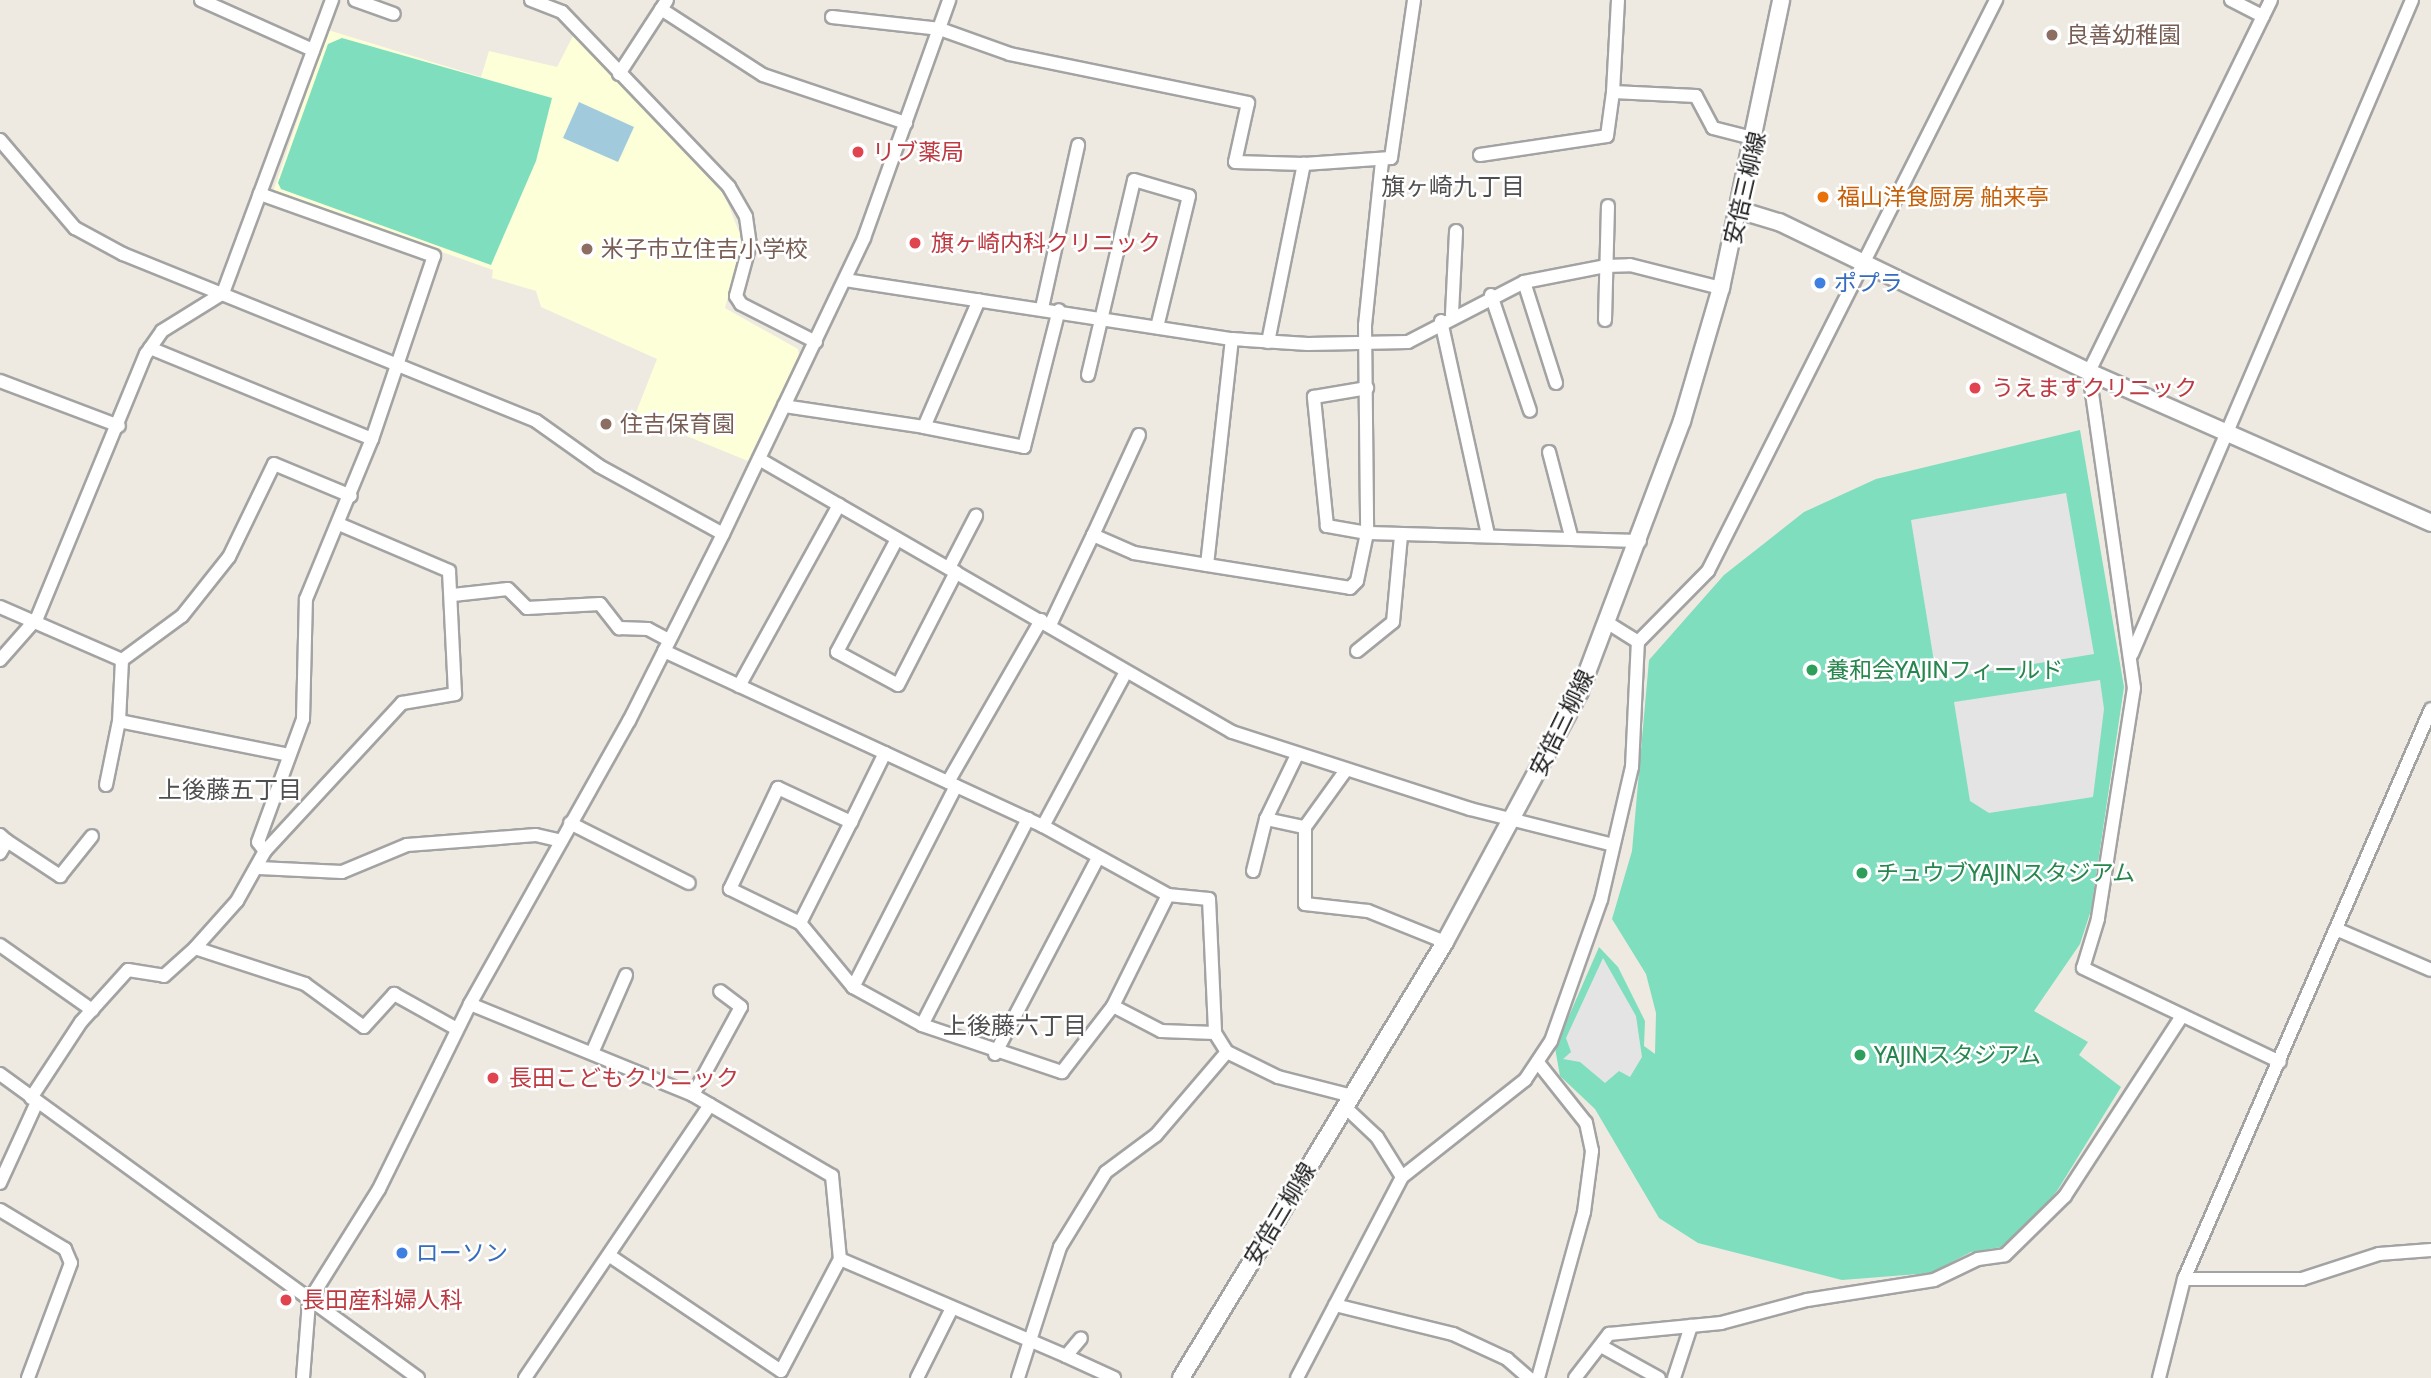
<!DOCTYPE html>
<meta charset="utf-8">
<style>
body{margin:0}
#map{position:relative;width:2431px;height:1378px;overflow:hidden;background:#eeeae1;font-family:Cabin,"Noto Sans JP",sans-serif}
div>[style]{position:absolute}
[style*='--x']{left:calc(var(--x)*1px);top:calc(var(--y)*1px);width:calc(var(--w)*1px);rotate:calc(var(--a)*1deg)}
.education>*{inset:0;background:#fdffd9}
.pitch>*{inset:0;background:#7edebe}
.parking>*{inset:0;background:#e4e4e4}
.water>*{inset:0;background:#a1cbdc}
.roads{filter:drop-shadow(2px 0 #a3a3a3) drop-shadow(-2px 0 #a3a3a3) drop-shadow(0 2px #a3a3a3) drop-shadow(0 -2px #a3a3a3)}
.minor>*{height:12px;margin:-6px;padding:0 6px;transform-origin:6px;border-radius:6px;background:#fff}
.tertiary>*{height:16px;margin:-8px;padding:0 8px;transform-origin:8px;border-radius:8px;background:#fff}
.dots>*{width:19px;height:19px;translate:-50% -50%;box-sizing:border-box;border:4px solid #fff;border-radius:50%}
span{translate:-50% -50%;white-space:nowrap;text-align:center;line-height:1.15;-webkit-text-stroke:5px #fff;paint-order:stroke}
.education-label{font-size:23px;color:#785e54}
.left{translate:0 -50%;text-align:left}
.health-label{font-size:23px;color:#be3a42}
.street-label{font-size:23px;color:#1c1c1c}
.food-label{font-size:23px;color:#c56008}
.shop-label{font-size:23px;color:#366cbe}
.leisure-label{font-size:23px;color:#27864d}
.neighbourhood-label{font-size:24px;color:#4f4f4f}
</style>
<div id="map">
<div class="education">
<div style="clip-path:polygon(328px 30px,481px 77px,489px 51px,557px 67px,573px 36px,721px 186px,743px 242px,725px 308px,798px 349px,799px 355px,748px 461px,635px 415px,657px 359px,541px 307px,536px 291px,492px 278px,493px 270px,273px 192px)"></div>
</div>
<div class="pitch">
<div style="clip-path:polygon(342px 38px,552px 98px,536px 161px,491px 265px,281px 189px,278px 183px,328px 44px)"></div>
<div style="clip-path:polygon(2080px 430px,2124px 687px,2091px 910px,2080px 944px,2034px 1011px,2088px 1042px,2079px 1055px,2121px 1087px,2057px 1191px,2017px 1239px,2002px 1247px,1971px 1252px,1931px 1273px,1842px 1280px,1698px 1243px,1659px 1218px,1595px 1109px,1560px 1076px,1555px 1048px,1599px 947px,1618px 967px,1645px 1021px,1644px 1046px,1655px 1054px,1656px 1013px,1646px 974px,1612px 919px,1632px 851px,1649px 660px,1724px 575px,1804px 512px,1876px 479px)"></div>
</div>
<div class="parking">
<div style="clip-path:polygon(2066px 493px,2094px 654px,1937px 680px,1911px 520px)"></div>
<div style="clip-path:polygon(2100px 680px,2104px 709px,2093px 797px,1989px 813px,1970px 801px,1954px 702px)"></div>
<div style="clip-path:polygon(1603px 958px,1636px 1016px,1642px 1057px,1630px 1077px,1619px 1071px,1605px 1083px,1580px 1062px,1563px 1059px,1571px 1052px,1566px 1038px)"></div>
</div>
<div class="water">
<div style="clip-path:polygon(579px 102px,634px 127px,618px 162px,563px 138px)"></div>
</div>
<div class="roads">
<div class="minor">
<div style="--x:201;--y:0;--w:123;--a:24.1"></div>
<div style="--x:355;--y:0;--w:41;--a:19.7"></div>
<div style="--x:531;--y:0;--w:33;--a:21"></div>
<div style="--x:562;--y:12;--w:242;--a:46.3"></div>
<div style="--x:729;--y:187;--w:34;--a:60"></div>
<div style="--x:746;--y:217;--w:27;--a:82"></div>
<div style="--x:750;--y:244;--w:54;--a:105.1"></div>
<div style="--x:736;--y:296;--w:9;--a:58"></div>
<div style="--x:741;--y:304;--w:84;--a:26.9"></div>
<div style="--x:1618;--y:0;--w:92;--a:93.1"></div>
<div style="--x:1613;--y:92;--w:83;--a:2.8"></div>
<div style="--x:1696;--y:96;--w:36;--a:62"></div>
<div style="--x:1713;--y:128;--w:44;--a:14.3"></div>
<div style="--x:2231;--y:0;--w:36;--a:27"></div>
<div style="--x:2271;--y:0;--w:414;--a:116.1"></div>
<div style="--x:2089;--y:372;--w:319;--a:81.9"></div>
<div style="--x:2134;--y:688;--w:234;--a:98.9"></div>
<div style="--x:2098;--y:919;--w:51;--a:107"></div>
<div style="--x:2083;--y:968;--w:218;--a:25.5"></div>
<div style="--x:661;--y:9;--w:121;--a:32.9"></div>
<div style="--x:763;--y:75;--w:151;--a:18.6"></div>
<div style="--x:832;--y:17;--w:109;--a:6.3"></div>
<div style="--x:940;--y:29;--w:74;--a:19.7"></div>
<div style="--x:1010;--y:54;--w:243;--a:11.6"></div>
<div style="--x:1248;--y:103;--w:60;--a:102.4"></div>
<div style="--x:1235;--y:162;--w:69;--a:1.7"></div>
<div style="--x:1304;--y:164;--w:87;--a:-3.9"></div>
<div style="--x:1391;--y:158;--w:160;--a:-81.7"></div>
<div style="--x:619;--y:74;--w:88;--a:-57"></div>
<div style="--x:0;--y:140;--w:116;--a:49.6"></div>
<div style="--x:75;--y:228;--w:55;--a:28.4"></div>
<div style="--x:123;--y:254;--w:445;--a:22"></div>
<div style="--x:536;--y:421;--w:77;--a:35.5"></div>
<div style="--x:599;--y:466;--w:141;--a:28.7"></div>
<div style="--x:1480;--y:155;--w:128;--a:-8.5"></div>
<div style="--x:1607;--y:136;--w:44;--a:-82.2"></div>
<div style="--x:1382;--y:161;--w:165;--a:95.9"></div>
<div style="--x:1365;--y:325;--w:208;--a:89.4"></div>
<div style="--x:1367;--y:533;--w:273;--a:1.7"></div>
<div style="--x:845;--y:280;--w:391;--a:8.7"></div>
<div style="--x:1232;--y:339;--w:76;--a:3.8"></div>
<div style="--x:1308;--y:344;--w:100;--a:-1.1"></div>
<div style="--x:1408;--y:342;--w:131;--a:-27.3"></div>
<div style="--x:1524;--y:282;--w:84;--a:-11"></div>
<div style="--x:1606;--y:266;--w:24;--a:-2"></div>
<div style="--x:1630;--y:265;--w:94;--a:14.2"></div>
<div style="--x:1524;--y:282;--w:106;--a:72.4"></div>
<div style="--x:1491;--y:295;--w:122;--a:71.4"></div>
<div style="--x:1042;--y:308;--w:167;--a:-77.5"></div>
<div style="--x:1452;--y:314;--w:83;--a:-87.2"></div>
<div style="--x:1605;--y:320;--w:114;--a:-88.5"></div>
<div style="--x:1441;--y:321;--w:219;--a:77.6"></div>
<div style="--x:1268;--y:342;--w:182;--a:-78.6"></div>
<div style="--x:150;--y:348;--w:240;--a:22.3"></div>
<div style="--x:372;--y:439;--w:193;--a:-71.3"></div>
<div style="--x:434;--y:256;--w:185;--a:-160.4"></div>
<div style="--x:1088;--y:375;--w:200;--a:-76.7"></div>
<div style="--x:1134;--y:180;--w:57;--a:16.2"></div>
<div style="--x:1189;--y:196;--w:135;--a:103.7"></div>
<div style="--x:0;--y:381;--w:127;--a:20.7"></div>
<div style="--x:784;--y:406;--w:142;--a:8.5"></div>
<div style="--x:924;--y:427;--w:138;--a:-66.6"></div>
<div style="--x:924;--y:427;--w:102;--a:11.3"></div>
<div style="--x:1024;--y:447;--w:141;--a:-75.7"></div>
<div style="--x:1139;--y:435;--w:110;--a:114.7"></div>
<div style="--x:1093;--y:535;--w:45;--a:23.7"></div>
<div style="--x:1134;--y:553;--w:74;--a:9.3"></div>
<div style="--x:1207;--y:565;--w:227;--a:-83.7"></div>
<div style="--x:1549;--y:452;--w:87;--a:75.3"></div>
<div style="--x:759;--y:459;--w:546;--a:29.99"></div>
<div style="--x:1232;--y:732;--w:250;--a:17.9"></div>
<div style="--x:1470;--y:809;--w:147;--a:14.1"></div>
<div style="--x:897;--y:539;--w:128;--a:118"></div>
<div style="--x:837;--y:652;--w:69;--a:28.4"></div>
<div style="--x:898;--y:685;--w:127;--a:-62.8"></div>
<div style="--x:1207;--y:565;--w:145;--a:9.1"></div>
<div style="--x:1350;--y:588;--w:10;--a:-45"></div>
<div style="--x:1357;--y:581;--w:49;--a:-78.2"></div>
<div style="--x:1367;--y:533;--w:41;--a:-170.1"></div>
<div style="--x:1327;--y:526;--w:130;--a:-95.8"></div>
<div style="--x:1314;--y:397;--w:54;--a:-9.6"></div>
<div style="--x:949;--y:568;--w:59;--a:-62.6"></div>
<div style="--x:453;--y:595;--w:55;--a:-6.2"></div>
<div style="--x:508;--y:589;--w:27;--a:45"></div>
<div style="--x:527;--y:608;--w:73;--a:-3.1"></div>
<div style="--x:600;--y:604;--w:31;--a:52"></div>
<div style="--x:619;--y:628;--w:29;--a:2"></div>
<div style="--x:648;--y:629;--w:24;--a:28"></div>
<div style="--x:0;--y:607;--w:133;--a:23.5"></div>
<div style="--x:122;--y:660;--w:74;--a:-36.3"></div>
<div style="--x:182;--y:616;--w:75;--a:-51.5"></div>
<div style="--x:229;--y:557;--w:103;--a:-64.2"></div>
<div style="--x:274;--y:464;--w:83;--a:22.6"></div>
<div style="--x:1608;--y:623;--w:36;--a:32"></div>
<div style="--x:1050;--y:625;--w:100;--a:-64.5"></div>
<div style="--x:1638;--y:642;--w:100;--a:-45.4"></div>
<div style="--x:1708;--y:571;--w:640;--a:-63.23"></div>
<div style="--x:664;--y:651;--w:417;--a:24.8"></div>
<div style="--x:1043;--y:826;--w:143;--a:28.9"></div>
<div style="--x:1168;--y:895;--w:41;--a:5.6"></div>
<div style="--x:1209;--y:899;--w:134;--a:87.4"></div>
<div style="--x:1215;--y:1033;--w:22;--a:58"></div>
<div style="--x:1227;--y:1052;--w:57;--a:26.1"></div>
<div style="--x:1278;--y:1077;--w:76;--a:14.4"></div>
<div style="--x:1357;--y:651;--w:46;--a:-38.9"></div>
<div style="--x:1393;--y:622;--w:87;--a:-84.7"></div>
<div style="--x:2132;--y:654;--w:711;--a:-66.82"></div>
<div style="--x:0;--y:660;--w:56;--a:-48.6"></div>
<div style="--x:37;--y:618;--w:286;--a:-67.6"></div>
<div style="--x:146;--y:354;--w:28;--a:-55"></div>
<div style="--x:162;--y:331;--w:72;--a:-31.9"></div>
<div style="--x:223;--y:293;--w:313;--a:-69.6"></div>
<div style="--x:122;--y:660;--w:61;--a:92.8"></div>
<div style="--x:119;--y:721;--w:173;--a:11.3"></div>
<div style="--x:739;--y:686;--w:207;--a:-61.1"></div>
<div style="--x:948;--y:782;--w:187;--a:-60.1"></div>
<div style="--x:106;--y:785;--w:65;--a:-78.5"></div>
<div style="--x:956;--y:786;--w:226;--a:117.1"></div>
<div style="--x:853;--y:987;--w:79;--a:28.8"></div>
<div style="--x:922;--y:1025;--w:148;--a:18.6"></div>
<div style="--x:1062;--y:1072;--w:83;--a:-52.3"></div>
<div style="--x:1266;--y:819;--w:40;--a:12"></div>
<div style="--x:1305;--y:827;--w:70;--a:-54.3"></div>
<div style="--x:570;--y:823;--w:133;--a:26.8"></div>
<div style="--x:1043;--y:826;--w:173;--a:-61.7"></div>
<div style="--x:1305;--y:827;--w:77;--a:90"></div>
<div style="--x:1305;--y:904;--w:63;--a:6.3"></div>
<div style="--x:1368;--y:911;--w:83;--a:21.9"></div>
<div style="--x:0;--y:835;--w:9;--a:41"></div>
<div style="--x:7;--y:841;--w:14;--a:120"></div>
<div style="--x:7;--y:841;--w:64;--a:33.4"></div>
<div style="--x:60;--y:876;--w:51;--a:-51.3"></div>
<div style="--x:265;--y:851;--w:11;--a:-128"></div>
<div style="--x:258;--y:842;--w:131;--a:-69.9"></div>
<div style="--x:303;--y:719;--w:120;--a:-88.6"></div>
<div style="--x:306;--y:599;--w:173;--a:-67.6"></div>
<div style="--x:259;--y:868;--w:83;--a:2.8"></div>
<div style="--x:342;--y:872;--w:70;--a:-22.6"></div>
<div style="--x:407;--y:845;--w:129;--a:-4.4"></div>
<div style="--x:536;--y:835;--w:26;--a:13"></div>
<div style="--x:1253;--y:871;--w:54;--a:-76"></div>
<div style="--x:1266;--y:819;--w:71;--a:-64.2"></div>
<div style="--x:1168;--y:895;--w:124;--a:116.4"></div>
<div style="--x:1113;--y:1006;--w:54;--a:27.5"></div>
<div style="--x:1161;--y:1031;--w:54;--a:2.1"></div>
<div style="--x:800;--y:923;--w:113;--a:-63.2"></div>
<div style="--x:2336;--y:929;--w:103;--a:23.3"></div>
<div style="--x:0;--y:945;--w:113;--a:35.2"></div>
<div style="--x:195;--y:948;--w:116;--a:18.1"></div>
<div style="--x:305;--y:984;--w:73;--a:36.1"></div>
<div style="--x:364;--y:1027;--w:45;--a:-47.7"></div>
<div style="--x:394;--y:994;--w:72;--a:29.1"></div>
<div style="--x:853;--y:987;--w:83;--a:-129.6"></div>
<div style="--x:800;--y:923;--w:78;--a:-154.1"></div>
<div style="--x:730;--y:889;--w:112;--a:-64.6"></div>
<div style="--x:778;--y:788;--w:81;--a:25"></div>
<div style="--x:851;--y:822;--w:77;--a:-63.8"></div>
<div style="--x:470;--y:1004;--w:241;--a:22.2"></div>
<div style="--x:693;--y:1095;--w:161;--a:30.2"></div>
<div style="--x:832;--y:1176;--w:83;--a:84.5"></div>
<div style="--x:840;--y:1259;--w:246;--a:23.2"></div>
<div style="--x:1066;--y:1356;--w:23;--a:-50"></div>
<div style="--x:922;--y:1025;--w:232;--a:-62.8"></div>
<div style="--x:592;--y:1053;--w:85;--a:-66.4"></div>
<div style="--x:995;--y:1054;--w:221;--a:-62.3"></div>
<div style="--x:0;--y:1074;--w:517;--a:36.03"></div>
<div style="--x:693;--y:1095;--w:100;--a:-61.4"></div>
<div style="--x:741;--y:1007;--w:26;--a:-143"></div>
<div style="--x:31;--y:1098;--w:91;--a:-56.7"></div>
<div style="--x:81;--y:1022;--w:70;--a:-47.9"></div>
<div style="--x:128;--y:970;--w:36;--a:9"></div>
<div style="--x:164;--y:976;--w:42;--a:-42.1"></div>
<div style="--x:195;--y:948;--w:63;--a:-48.2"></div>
<div style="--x:237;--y:901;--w:57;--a:-60.8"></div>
<div style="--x:265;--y:851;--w:202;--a:-47.2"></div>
<div style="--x:402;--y:703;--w:54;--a:-9.6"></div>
<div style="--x:455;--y:694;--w:123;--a:-92.8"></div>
<div style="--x:449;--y:571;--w:117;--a:-156.9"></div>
<div style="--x:1345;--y:1107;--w:44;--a:43.2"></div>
<div style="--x:1377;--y:1137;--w:47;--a:58"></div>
<div style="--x:0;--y:1183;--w:89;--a:-65.4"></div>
<div style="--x:0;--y:1210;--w:76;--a:31"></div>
<div style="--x:65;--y:1249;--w:15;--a:67"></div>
<div style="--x:71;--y:1263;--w:123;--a:110.5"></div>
<div style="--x:610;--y:1256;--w:206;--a:33.9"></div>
<div style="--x:781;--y:1371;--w:127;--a:-62.2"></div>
<div style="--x:2184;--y:1279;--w:118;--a:0"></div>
<div style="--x:2302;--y:1279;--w:81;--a:-18"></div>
<div style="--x:2379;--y:1254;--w:52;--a:-4.4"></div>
<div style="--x:1335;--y:1305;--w:122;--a:13.8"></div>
<div style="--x:1453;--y:1334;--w:60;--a:24.8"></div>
<div style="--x:1507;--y:1359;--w:29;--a:41"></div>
<div style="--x:1601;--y:1346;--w:66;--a:28.9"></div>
<div style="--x:1066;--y:1356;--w:53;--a:24.6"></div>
<div style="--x:303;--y:1378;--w:77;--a:-85.5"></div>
<div style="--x:309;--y:1301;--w:132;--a:-58"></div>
<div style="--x:379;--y:1189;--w:206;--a:-63.8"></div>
<div style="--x:470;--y:1004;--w:325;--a:-60.7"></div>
<div style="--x:629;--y:721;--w:209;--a:-63.3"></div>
<div style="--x:723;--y:534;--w:328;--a:-64.5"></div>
<div style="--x:864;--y:238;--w:253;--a:-70.3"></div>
<div style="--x:525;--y:1378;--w:330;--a:-55.9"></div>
<div style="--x:917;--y:1378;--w:76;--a:-63.4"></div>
<div style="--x:1018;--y:1378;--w:138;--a:-72.2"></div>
<div style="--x:1060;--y:1247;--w:88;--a:-58.5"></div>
<div style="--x:1106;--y:1172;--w:62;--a:-36.5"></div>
<div style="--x:1156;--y:1135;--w:109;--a:-49.5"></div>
<div style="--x:1297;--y:1378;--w:227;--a:-62.4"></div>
<div style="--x:1402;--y:1177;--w:157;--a:-38.3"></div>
<div style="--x:1525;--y:1080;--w:47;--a:-56.3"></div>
<div style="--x:1551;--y:1041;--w:150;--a:-70.5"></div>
<div style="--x:1601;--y:900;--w:137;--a:-76.9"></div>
<div style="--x:1632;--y:767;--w:125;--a:-87.3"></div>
<div style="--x:1538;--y:1378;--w:172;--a:-74.5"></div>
<div style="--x:1584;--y:1212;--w:62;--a:-82.5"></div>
<div style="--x:1592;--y:1151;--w:29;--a:-102"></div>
<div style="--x:1586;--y:1123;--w:75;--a:-128.5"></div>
<div style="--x:1575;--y:1378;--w:56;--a:-52.3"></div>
<div style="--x:1609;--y:1334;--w:113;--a:-5.6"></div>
<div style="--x:1721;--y:1323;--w:89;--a:-15"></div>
<div style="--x:1807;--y:1300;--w:129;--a:-8.9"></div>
<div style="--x:1934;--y:1280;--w:49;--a:-25.5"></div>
<div style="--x:1978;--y:1259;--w:27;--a:-8"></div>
<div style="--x:2005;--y:1255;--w:84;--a:-44.5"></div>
<div style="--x:2065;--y:1196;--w:215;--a:-57"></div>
<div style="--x:1674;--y:1378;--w:55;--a:-71.9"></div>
<div style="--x:2159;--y:1378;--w:102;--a:-75.8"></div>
<div style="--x:2184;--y:1279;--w:621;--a:-66.57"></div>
</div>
<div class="tertiary">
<div style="--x:1742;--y:211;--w:39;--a:17"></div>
<div style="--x:1779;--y:222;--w:344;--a:25.8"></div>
<div style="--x:2089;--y:372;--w:374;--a:23.8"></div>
<div style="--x:1181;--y:1378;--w:510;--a:-58.8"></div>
<div style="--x:1445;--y:942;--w:285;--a:-61.7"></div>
<div style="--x:1580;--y:691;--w:289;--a:-69.3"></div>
<div style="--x:1682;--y:421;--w:139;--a:-73.7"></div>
<div style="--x:1721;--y:288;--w:294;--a:-78.2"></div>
</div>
</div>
<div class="dots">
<div style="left:2052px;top:35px;background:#8d6e63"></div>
<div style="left:858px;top:152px;background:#e0444e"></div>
<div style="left:1823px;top:197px;background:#e8710a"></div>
<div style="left:915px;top:243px;background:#e0444e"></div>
<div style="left:587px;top:249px;background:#8d6e63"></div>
<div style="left:1820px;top:283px;background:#3f7fe0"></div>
<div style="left:1975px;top:388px;background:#e0444e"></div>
<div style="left:606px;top:424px;background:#8d6e63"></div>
<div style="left:1812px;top:670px;background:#2e9e5b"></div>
<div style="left:1862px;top:873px;background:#2e9e5b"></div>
<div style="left:1860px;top:1055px;background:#2e9e5b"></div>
<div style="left:493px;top:1078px;background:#e0444e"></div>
<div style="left:402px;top:1253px;background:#3f7fe0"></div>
<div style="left:286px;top:1300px;background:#e0444e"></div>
</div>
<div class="education-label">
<span class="left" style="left:2066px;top:35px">良善幼稚園</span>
<span class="left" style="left:601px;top:249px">米子市立住吉小学校</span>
<span class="left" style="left:620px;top:424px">住吉保育園</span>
</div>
<div class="health-label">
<span class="left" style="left:872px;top:152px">リブ薬局</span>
<span class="left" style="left:931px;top:243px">旗ヶ崎内科クリニック</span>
<span class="left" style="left:1991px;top:388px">うえますクリニック</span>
<span class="left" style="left:509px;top:1078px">長田こどもクリニック</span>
<span class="left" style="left:302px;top:1300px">長田産科婦人科</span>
</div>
<div class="street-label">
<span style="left:1745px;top:188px;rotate:-77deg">安倍三柳線</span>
<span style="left:1562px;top:723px;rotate:-64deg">安倍三柳線</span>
<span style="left:1280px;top:1214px;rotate:-59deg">安倍三柳線</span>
</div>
<div class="food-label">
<span class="left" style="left:1837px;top:197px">福山洋食厨房 舶来亭</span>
</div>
<div class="shop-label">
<span class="left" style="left:1834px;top:283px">ポプラ</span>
<span class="left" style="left:416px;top:1253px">ローソン</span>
</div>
<div class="leisure-label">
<span class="left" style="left:1826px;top:670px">養和会YAJINフィールド</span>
<span class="left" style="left:1876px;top:873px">チュウブYAJINスタジアム</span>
<span class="left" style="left:1874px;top:1055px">YAJINスタジアム</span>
</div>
<div class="neighbourhood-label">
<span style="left:1453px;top:187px">旗ヶ崎九丁目</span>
<span style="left:230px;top:790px">上後藤五丁目</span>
<span style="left:1015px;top:1026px">上後藤六丁目</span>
</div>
</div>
